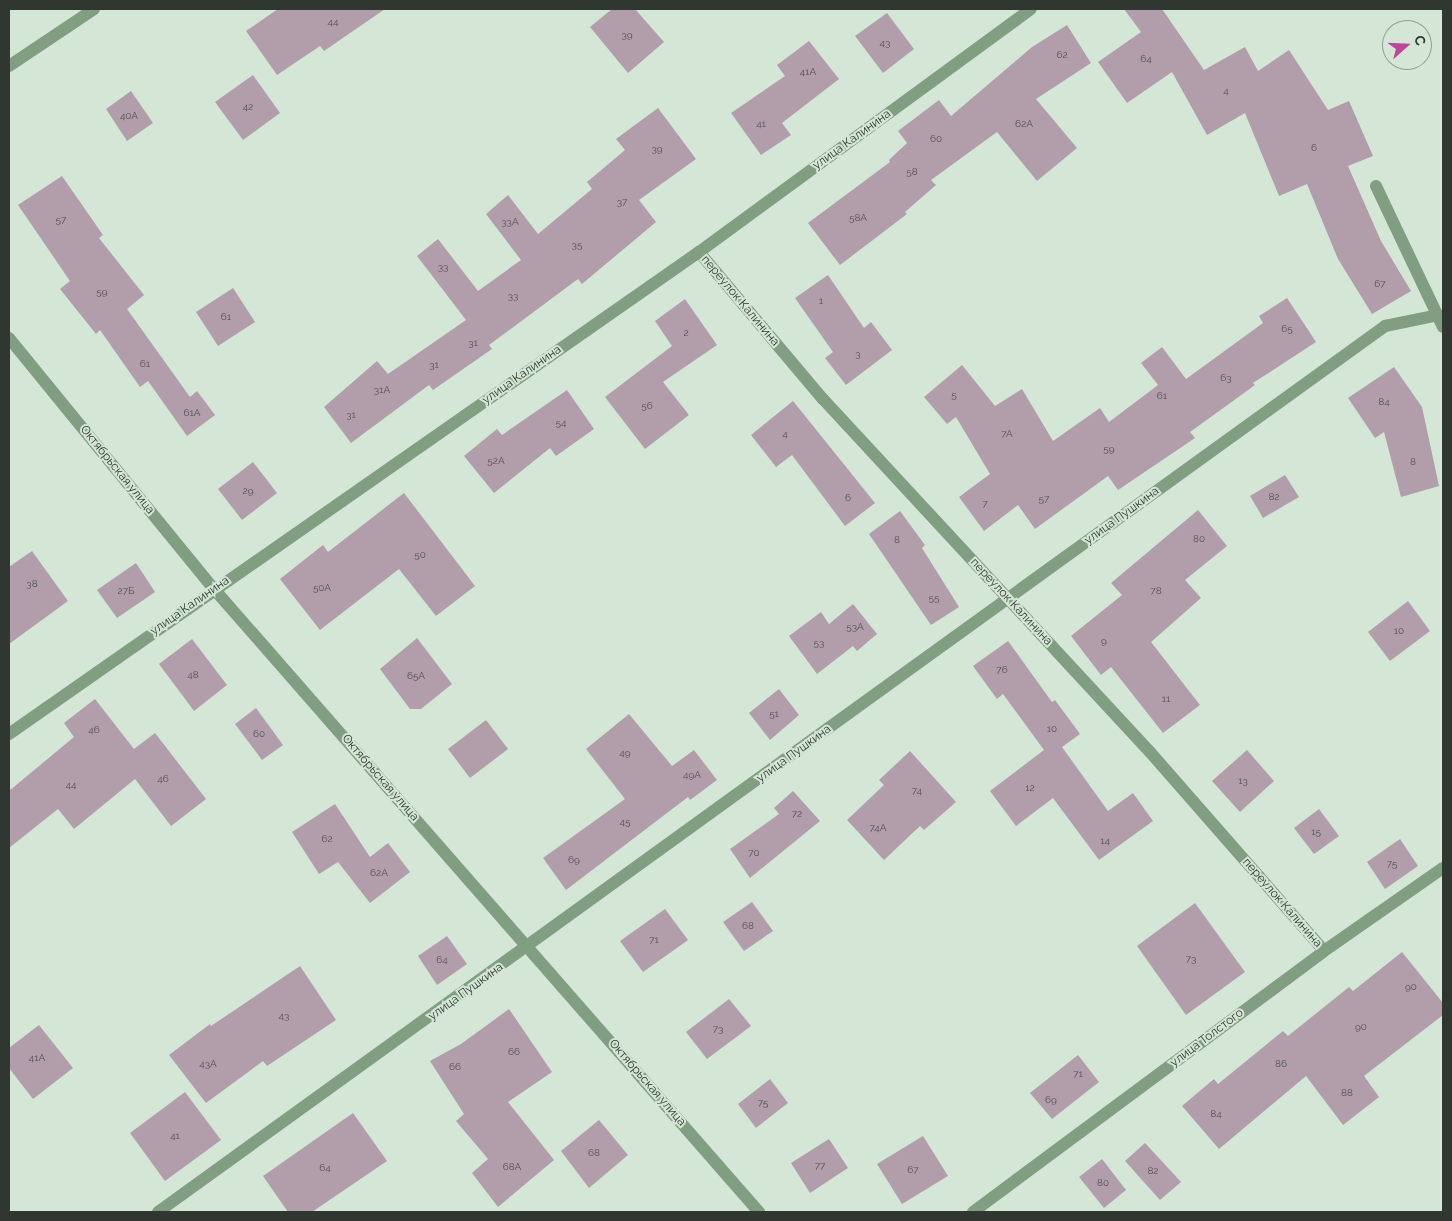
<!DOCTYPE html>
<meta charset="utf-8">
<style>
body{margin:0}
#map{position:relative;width:1452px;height:1221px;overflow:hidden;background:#d4e6d5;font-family:Raleway,sans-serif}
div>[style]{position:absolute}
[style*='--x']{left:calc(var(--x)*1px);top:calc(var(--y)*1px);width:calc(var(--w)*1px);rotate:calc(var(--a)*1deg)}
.building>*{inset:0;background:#b29eab}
.minor>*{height:12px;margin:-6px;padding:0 6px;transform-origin:6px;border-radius:6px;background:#819e83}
span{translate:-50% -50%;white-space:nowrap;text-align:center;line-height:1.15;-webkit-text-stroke:4px #d4e6d5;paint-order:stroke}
.number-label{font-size:10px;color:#505150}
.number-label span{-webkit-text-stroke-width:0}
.street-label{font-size:12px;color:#303731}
.frame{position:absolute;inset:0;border:10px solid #303731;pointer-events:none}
.north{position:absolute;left:1382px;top:20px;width:50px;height:50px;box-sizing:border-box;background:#d4e6d5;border:1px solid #92a093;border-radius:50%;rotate:70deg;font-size:14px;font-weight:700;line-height:20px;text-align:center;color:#303731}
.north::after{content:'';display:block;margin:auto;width:18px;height:22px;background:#be479e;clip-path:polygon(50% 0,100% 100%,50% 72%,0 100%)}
</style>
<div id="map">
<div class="building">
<div style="clip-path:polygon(278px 9px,385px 9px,324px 51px,320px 46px,277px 75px,246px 31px)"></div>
<div style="clip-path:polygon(612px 9px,635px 9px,664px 42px,628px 73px,590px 27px)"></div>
<div style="clip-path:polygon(1124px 9px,1162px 9px,1204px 70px,1245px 47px,1258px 71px,1289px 50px,1328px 110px,1349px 101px,1373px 156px,1348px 166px,1381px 241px,1411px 291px,1372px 314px,1338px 259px,1307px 184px,1279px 196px,1245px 113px,1207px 135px,1172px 72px,1127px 103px,1098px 62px,1141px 32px)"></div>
<div style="clip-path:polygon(887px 13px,914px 49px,883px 73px,855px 36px)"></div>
<div style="clip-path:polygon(1067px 25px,1091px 63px,1036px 99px,1077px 148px,1037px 181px,997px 132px,931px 180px,936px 185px,905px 212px,907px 214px,840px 265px,808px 223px,890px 162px,889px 160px,907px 143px,898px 131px,939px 100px,951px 116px,1032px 47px)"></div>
<div style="clip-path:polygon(809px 41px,839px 79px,782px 123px,791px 135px,761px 155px,731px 113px,785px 76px,777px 65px)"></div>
<div style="clip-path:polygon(253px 75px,280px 113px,243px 140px,215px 102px)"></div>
<div style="clip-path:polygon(131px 91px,153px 123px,127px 141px,106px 109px)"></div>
<div style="clip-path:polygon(658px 108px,696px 159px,639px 200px,656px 222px,582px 284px,578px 279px,489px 345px,492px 349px,433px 390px,429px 385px,351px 443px,324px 407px,377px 361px,388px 374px,466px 320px,417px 256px,438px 239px,478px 291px,521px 260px,486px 214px,508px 195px,538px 234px,592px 189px,587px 182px,625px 150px,616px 139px)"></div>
<div style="clip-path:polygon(62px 176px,103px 235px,99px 238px,144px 295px,127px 309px,190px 397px,197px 391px,215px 415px,187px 436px,148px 381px,140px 387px,100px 330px,96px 334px,60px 289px,70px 281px,18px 205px)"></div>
<div style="clip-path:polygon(828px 275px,864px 328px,871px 322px,892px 350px,846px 385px,825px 358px,833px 352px,795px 298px)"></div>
<div style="clip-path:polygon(233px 288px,255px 322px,218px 346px,196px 312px)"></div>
<div style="clip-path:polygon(1287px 298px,1316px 342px,1253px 383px,1255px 385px,1190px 432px,1195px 438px,1118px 490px,1108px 476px,1035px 529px,1018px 505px,984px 531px,959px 497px,990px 474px,956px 417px,947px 424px,924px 397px,962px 365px,995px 406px,1022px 389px,1053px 441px,1100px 408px,1109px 422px,1158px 385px,1141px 363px,1162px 347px,1186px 379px,1263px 323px,1259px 316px)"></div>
<div style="clip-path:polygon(685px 299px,717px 345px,663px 382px,689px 415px,645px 449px,605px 397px,672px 346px,655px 321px)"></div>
<div style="clip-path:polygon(1394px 367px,1422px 407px,1439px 486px,1401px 497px,1384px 432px,1375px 438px,1348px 398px)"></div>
<div style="clip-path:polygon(567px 390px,594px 429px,556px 456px,550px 448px,494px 493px,464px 456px,497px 429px,502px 435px)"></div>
<div style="clip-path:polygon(793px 401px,875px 503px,845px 526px,792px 455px,776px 467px,751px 435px)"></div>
<div style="clip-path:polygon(253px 462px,277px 493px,242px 520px,218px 489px)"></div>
<div style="clip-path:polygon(1285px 475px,1299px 497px,1263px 518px,1250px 496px)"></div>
<div style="clip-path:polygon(404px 493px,475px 586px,436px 616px,399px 569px,320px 630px,280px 579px,323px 545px,328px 552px)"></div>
<div style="clip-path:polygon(1198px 510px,1227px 546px,1185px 580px,1201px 598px,1151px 642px,1200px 705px,1163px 733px,1111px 667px,1101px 675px,1071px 636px,1122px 595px,1111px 583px)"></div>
<div style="clip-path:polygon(900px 511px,925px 545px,922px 548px,959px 607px,931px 625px,869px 534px)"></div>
<div style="clip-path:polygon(32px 551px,68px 601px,9px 644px,9px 567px)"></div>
<div style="clip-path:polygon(136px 563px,155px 592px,117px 618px,97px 590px)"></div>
<div style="clip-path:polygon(1408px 601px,1430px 631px,1390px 661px,1368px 632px)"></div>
<div style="clip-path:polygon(853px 604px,877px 634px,857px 651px,853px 646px,817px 674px,789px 636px,821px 612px,829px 624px)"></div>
<div style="clip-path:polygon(417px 638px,452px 684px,421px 709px,410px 709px,380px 669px)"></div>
<div style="clip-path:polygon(192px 639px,227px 685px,194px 711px,159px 664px)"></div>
<div style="clip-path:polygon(1008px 641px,1052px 702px,1055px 700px,1080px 734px,1062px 747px,1108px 811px,1133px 793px,1153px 821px,1099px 860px,1053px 798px,1016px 826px,990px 791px,1044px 750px,1003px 694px,997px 699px,973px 666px)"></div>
<div style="clip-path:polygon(779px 689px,799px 715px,770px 740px,749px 713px)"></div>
<div style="clip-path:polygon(95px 699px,134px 749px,155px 733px,206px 799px,171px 826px,135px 779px,74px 829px,58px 809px,9px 848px,9px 791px,74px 737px,64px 723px)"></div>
<div style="clip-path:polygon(256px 708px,283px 745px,262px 760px,235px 724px)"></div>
<div style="clip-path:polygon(629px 714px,672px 766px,694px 750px,717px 780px,690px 800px,688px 797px,566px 890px,543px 858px,625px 799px,586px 749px)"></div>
<div style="clip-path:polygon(486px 720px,508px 749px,470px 778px,448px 749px)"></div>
<div style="clip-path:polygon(1247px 750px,1274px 781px,1240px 812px,1212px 781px)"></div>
<div style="clip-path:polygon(910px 751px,956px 802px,924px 830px,920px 826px,884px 860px,847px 820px,884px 785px,879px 780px)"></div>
<div style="clip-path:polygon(793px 791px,820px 821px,750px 878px,730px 849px,779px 814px,774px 808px)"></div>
<div style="clip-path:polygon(335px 804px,370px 857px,388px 843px,410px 872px,370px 903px,338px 862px,319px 874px,292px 832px)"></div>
<div style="clip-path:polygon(1319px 809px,1339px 836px,1314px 854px,1294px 828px)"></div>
<div style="clip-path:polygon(1400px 839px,1418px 866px,1385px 889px,1367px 862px)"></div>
<div style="clip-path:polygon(752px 902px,773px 931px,744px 951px,723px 922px)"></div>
<div style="clip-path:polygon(1195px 903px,1245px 972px,1186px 1015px,1137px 946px)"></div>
<div style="clip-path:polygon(665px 909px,688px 940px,643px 972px,620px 941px)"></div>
<div style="clip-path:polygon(447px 936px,467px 964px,437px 985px,418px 956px)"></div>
<div style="clip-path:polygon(1402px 952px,1443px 1003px,1443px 1015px,1364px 1076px,1379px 1097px,1343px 1125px,1306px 1076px,1219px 1149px,1182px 1106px,1214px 1079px,1218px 1084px,1283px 1031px,1288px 1036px,1349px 987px,1353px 991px)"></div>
<div style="clip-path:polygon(300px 966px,336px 1020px,267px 1066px,263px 1061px,206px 1103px,169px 1055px,210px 1024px,211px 1026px)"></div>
<div style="clip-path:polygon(729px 999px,751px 1026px,707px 1059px,686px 1032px)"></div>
<div style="clip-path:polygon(509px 1009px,552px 1072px,508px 1102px,554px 1160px,498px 1207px,472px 1173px,488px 1159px,456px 1121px,464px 1114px,430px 1061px,461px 1044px)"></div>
<div style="clip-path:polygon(39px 1025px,73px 1068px,33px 1099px,9px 1068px,9px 1048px)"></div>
<div style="clip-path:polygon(1078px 1055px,1099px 1082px,1052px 1119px,1030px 1093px)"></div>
<div style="clip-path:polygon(770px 1079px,788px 1103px,756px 1128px,738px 1104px)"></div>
<div style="clip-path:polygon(185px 1092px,221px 1140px,165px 1181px,130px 1133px)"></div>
<div style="clip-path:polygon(353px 1113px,387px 1161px,312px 1212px,288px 1212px,263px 1176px)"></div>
<div style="clip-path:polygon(599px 1120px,628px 1155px,589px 1188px,561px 1151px)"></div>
<div style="clip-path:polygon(923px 1136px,948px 1176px,902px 1204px,877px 1164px)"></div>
<div style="clip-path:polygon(829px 1139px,848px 1168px,810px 1193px,791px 1163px)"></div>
<div style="clip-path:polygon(1145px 1143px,1181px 1182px,1160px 1200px,1125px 1161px)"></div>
<div style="clip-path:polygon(1102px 1159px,1126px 1190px,1104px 1208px,1079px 1177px)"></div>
</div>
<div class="minor">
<div style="--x:9;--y:66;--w:102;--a:-33.8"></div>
<div style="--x:1376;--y:186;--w:156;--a:64.6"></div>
<div style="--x:699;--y:252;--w:192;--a:49.9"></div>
<div style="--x:823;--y:399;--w:481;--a:47.2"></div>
<div style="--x:1150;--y:752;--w:264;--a:48.8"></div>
<div style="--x:9;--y:338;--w:324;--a:50.8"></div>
<div style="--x:214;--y:589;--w:828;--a:48.82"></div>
<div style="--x:9;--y:734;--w:842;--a:-34.94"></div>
<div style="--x:699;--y:252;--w:411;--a:-36.2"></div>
<div style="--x:158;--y:1212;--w:1513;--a:-35.83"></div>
<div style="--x:1385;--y:326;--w:54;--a:-11.7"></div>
<div style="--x:973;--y:1212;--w:437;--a:-36.6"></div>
<div style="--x:1324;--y:951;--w:145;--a:-34.9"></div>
</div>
<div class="number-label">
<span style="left:333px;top:22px">44</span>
<span style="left:627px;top:35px">39</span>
<span style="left:885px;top:43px">43</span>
<span style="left:1062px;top:55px">62</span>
<span style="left:1146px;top:59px">64</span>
<span style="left:808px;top:72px">41А</span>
<span style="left:1226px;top:91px">4</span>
<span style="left:248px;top:107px">42</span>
<span style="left:129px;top:116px">40А</span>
<span style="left:761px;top:124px">41</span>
<span style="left:1024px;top:124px">62А</span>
<span style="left:936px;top:139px">60</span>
<span style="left:1314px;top:148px">6</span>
<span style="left:657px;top:149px">39</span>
<span style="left:912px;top:172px">58</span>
<span style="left:622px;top:202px">37</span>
<span style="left:858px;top:218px">58А</span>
<span style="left:61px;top:220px">57</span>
<span style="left:510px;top:222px">33А</span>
<span style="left:577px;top:245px">35</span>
<span style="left:443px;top:267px">33</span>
<span style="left:1380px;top:284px">67</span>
<span style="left:102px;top:292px">59</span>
<span style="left:513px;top:296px">33</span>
<span style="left:821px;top:301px">1</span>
<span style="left:226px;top:317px">61</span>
<span style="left:1287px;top:329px">65</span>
<span style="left:686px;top:333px">2</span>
<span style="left:473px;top:343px">31</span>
<span style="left:858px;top:354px">3</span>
<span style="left:145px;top:364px">61</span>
<span style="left:434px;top:365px">31</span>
<span style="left:1226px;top:378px">63</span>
<span style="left:382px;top:390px">31А</span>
<span style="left:954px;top:395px">5</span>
<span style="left:1162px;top:396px">61</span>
<span style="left:1384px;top:402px">84</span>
<span style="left:647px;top:406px">56</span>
<span style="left:192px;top:413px">61А</span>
<span style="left:351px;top:415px">31</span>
<span style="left:561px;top:423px">54</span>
<span style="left:785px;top:434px">4</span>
<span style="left:1007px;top:434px">7А</span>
<span style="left:1109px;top:449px">59</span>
<span style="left:496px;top:461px">52А</span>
<span style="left:1413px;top:462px">8</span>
<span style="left:248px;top:491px">29</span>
<span style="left:1274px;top:497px">82</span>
<span style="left:848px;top:498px">6</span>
<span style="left:1044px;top:499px">57</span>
<span style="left:985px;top:504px">7</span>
<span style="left:1199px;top:539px">80</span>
<span style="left:897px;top:540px">8</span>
<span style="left:420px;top:555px">50</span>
<span style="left:32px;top:584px">38</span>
<span style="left:322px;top:588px">50А</span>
<span style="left:126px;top:591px">27Б</span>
<span style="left:1156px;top:591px">78</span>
<span style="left:934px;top:598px">55</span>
<span style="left:855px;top:627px">53А</span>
<span style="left:1399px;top:631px">10</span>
<span style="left:1104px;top:641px">9</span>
<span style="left:819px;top:643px">53</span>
<span style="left:1002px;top:670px">76</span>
<span style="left:193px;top:675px">48</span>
<span style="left:416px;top:676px">65А</span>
<span style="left:1166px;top:699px">11</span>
<span style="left:774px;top:714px">51</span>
<span style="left:1052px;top:729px">10</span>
<span style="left:94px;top:730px">46</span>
<span style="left:259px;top:734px">60</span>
<span style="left:625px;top:753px">49</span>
<span style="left:692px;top:775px">49А</span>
<span style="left:163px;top:779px">46</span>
<span style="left:1243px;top:781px">13</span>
<span style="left:71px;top:785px">44</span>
<span style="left:1030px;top:788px">12</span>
<span style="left:917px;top:791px">74</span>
<span style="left:797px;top:814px">72</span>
<span style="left:625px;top:822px">45</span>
<span style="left:878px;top:828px">74А</span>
<span style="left:1316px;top:832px">15</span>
<span style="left:327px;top:839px">62</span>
<span style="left:1105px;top:841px">14</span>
<span style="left:754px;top:853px">70</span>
<span style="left:574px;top:860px">69</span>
<span style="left:1392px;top:864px">75</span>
<span style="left:379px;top:873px">62А</span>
<span style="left:748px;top:926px">68</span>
<span style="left:654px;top:940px">71</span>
<span style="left:1191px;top:959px">73</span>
<span style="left:442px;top:960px">64</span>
<span style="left:1411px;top:987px">90</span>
<span style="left:284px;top:1016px">43</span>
<span style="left:1361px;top:1027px">90</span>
<span style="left:718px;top:1029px">73</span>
<span style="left:514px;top:1052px">66</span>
<span style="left:37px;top:1058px">41А</span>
<span style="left:208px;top:1064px">43А</span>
<span style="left:1281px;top:1064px">86</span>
<span style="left:455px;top:1067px">66</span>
<span style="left:1078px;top:1074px">71</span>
<span style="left:1347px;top:1093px">88</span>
<span style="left:1051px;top:1100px">69</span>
<span style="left:763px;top:1103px">75</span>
<span style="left:1216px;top:1114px">84</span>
<span style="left:175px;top:1136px">41</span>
<span style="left:594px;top:1153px">68</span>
<span style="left:820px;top:1166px">77</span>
<span style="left:512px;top:1167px">68А</span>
<span style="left:325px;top:1168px">64</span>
<span style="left:913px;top:1170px">67</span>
<span style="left:1153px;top:1171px">82</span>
<span style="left:1103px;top:1183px">80</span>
</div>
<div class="street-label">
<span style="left:852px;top:140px;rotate:-36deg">улица Калинина</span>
<span style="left:740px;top:301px;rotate:50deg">переулок Калинина</span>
<span style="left:522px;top:375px;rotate:-35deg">улица Калинина</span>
<span style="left:117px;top:470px;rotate:51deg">Октябрьская улица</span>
<span style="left:1122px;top:516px;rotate:-36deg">улица Пушкина</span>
<span style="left:1011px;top:602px;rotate:47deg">переулок Калинина</span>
<span style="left:190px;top:606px;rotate:-35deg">улица Калинина</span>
<span style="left:794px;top:754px;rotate:-36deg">улица Пушкина</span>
<span style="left:380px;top:778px;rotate:49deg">Октябрьская улица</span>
<span style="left:1282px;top:903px;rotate:49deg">переулок Калинина</span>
<span style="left:466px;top:992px;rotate:-36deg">улица Пушкина</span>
<span style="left:1207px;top:1038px;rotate:-37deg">улица Толстого</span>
<span style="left:647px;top:1083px;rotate:49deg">Октябрьская улица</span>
</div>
<div class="frame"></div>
<div class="north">С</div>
</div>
